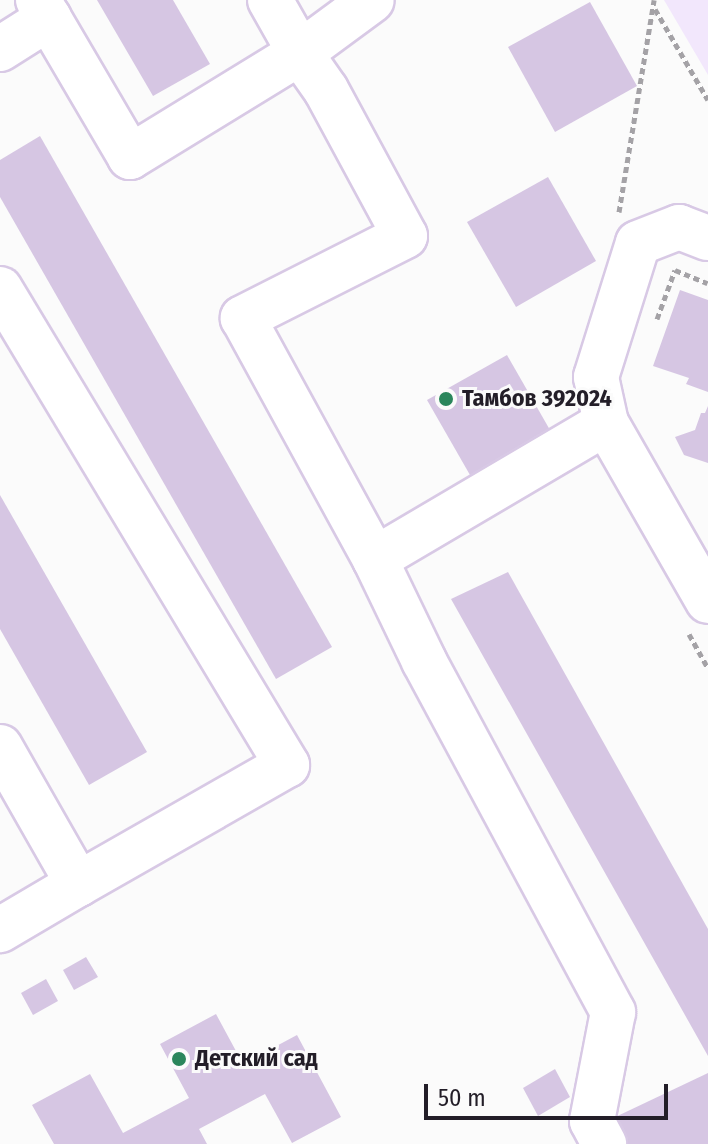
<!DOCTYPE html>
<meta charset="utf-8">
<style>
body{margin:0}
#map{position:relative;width:708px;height:1144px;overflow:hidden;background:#fbfbfb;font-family:"Fira Sans Condensed",sans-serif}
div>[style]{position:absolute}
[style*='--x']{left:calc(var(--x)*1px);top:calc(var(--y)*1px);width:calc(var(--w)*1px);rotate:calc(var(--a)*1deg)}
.green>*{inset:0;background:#f2e7fc}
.building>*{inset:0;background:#d6c6e3}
.path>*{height:5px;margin-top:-2.5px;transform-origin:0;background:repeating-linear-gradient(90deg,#a4a2a6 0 6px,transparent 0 10px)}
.roads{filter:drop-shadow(2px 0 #d8c9e5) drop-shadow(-2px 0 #d8c9e5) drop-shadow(0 2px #d8c9e5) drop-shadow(0 -2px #d8c9e5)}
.minor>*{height:44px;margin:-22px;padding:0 22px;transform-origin:22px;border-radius:22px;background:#fff}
.dots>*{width:22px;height:22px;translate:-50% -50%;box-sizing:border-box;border:4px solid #fbfbfb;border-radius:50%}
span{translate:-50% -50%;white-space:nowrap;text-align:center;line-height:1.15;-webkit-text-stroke:6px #fbfbfb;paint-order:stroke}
.poi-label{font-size:24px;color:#231e28;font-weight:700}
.left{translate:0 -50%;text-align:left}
.scale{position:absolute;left:424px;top:1084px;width:244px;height:36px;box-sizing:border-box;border:4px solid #231e28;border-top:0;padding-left:10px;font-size:24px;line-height:28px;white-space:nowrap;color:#231e28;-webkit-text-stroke:6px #fbfbfb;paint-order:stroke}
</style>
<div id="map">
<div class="green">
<div style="clip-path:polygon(664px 0,708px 0,708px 75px)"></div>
</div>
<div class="building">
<div style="clip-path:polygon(97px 0,173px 0,210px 64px,153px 96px)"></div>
<div style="clip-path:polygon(590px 2px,637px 86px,555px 132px,508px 47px)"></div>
<div style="clip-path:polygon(40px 136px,332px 647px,276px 679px,0 197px,0 160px)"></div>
<div style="clip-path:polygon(548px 177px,596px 261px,516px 307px,467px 222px)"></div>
<div style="clip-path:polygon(680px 290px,708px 300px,708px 392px,686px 384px,689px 378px,653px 366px)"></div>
<div style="clip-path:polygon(507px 355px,554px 437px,474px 482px,427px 400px)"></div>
<div style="clip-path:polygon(708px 406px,708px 463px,684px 455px,675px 437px,695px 430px,701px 413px,705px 413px)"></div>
<div style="clip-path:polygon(0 495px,147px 752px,89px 785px,0 629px)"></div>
<div style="clip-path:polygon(508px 572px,708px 929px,708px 1056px,451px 599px)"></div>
<div style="clip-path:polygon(86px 957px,98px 977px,74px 990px,63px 970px)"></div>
<div style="clip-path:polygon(46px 979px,58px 1001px,33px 1015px,21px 993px)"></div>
<div style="clip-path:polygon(216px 1014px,243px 1064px,297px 1035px,341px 1117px,292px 1143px,265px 1094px,199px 1129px,207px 1144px,54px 1144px,32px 1105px,90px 1074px,123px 1133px,189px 1098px,160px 1044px)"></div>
<div style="clip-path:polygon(555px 1069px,570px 1097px,538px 1116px,523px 1088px)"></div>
<div style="clip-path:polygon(708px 1073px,708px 1144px,623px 1144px,609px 1120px)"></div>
</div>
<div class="path">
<div style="--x:655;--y:9;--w:105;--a:59.8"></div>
<div style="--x:619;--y:212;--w:215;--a:-80.6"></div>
<div style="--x:657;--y:319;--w:52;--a:-69.8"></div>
<div style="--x:675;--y:270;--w:35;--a:22"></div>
<div style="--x:689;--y:634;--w:39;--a:61"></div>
</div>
<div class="roads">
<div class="minor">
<div style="--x:38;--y:0;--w:182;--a:59.6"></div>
<div style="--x:130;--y:157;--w:199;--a:-31.5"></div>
<div style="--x:300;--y:53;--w:89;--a:-36.4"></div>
<div style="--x:270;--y:0;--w:61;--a:60.5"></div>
<div style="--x:300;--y:53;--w:45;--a:54.9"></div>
<div style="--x:326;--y:90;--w:166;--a:61.6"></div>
<div style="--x:405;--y:236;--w:182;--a:153.2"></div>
<div style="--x:243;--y:318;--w:275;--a:61.3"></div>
<div style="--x:375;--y:559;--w:113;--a:64.3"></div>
<div style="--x:424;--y:661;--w:399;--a:61.7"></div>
<div style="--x:613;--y:1012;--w:111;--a:100.9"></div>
<div style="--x:592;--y:1121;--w:26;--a:62"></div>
<div style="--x:0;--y:49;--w:58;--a:-32.3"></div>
<div style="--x:0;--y:289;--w:556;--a:58.91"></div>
<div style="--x:287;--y:765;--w:241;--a:150.3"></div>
<div style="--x:606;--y:423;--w:47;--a:-102.3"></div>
<div style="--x:596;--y:377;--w:140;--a:-72.6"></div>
<div style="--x:638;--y:243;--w:44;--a:-21.3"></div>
<div style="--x:679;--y:227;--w:31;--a:21"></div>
<div style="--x:375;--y:559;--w:268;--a:-30.5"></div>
<div style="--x:606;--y:423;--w:205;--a:60.2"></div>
<div style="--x:0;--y:747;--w:158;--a:60.3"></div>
<div style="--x:78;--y:884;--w:91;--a:149.5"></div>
</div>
</div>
<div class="dots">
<div style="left:446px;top:399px;background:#2b865c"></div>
<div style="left:179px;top:1059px;background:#2b865c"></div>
</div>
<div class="poi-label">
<span class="left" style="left:462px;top:399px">Тамбов 392024</span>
<span class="left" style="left:195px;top:1059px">Детский сад</span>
</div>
<div class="scale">50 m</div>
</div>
